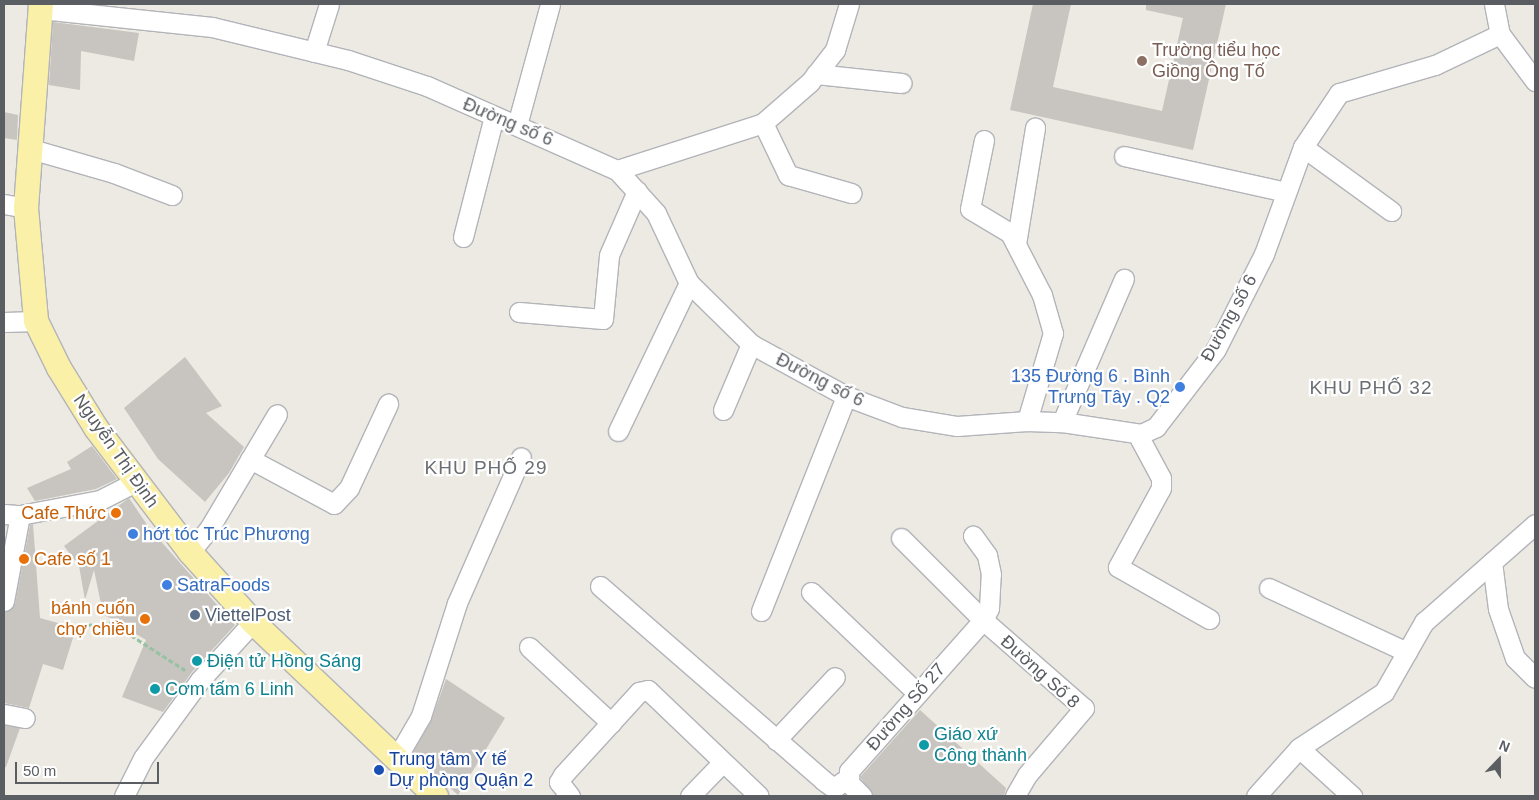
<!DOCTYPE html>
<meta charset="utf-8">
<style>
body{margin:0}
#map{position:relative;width:1539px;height:800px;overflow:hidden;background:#eceae2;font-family:Arial,sans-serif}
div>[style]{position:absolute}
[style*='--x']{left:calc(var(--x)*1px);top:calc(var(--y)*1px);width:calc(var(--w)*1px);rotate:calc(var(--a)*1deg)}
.building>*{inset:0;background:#c8c4bf}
.path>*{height:3px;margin-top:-1.5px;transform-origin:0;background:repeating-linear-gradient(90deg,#97c2a4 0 5px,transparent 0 7.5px)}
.roads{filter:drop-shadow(1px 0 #b2b4b9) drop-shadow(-1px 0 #b2b4b9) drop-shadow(0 1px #b2b4b9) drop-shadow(0 -1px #b2b4b9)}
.minor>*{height:19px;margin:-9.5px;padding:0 9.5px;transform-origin:9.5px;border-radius:9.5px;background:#fff}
.major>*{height:24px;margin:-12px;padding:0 12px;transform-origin:12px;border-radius:12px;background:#fbf0a8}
.dots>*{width:14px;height:14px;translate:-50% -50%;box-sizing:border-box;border:2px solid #fff;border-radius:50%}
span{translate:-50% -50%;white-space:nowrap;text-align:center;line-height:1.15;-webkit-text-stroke:4.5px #fff;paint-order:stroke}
.education-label{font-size:18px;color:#785e54}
.left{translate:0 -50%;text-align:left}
.street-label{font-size:18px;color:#5a5d62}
.shop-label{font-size:18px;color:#366cbe}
.right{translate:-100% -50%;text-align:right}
.food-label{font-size:18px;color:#c56008}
.service-label{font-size:18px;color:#4e5e75}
.culture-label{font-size:18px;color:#0d838f}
.transit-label{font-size:18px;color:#164399}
.neighbourhood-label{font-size:19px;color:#6b6f74;letter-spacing:1px}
.frame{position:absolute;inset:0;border:5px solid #5a5d62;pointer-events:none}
.north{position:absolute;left:1474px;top:735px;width:50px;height:50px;-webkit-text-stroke:4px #fff;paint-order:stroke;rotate:22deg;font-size:14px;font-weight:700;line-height:20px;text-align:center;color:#5a5d62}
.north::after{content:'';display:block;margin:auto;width:18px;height:22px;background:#5a5d62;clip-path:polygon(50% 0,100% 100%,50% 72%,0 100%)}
.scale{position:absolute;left:15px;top:762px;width:144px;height:22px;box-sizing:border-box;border:2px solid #5a5d62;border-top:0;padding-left:6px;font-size:15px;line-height:18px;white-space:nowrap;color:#5a5d62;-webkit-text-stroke:4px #fff;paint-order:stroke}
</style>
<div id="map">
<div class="building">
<div style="clip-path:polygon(1033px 4px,1071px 4px,1053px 87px,1162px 111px,1183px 18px,1146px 10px,1146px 4px,1226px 4px,1193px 150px,1010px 110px)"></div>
<div style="clip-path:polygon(53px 22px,139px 33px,134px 61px,81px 51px,80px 90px,49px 85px)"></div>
<div style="clip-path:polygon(4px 112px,18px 115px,17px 140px,4px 138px)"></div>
<div style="clip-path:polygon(185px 357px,222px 406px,206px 413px,244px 447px,229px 473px,205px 502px,158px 459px,124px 408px)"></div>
<div style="clip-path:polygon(92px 446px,117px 479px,96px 489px,35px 501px,27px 488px,71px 469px,67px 462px)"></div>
<div style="clip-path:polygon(129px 498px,150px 529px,235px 625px,192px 672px,163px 712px,122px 697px,146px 640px,103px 614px,94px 570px,85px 600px,79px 566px,64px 546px)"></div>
<div style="clip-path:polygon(33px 524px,40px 618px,76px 628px,63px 670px,43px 664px,29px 708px,4px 703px,4px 612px,15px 604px,30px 525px)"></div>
<div style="clip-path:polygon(446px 679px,505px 718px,458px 795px,412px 754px,431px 721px)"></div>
<div style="clip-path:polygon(920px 710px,1006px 788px,1004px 796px,873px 796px,860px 777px)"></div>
<div style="clip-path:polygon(4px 725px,20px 728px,6px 767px,4px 767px)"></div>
</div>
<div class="path">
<div style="--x:72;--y:626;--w:40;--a:-4.3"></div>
<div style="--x:112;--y:623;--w:87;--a:32.8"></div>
</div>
<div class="roads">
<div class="minor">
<div style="--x:1494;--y:4;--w:31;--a:79"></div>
<div style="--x:1500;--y:34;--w:59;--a:53.3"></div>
<div style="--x:41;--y:9;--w:172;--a:6"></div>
<div style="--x:212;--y:27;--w:140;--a:13.6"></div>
<div style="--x:348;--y:60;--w:83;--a:18.2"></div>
<div style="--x:427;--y:86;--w:208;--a:23.9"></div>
<div style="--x:617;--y:170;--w:58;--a:47.8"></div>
<div style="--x:656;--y:213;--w:77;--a:64.8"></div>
<div style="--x:689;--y:283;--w:87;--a:44.5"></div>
<div style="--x:751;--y:344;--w:108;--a:28.7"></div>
<div style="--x:846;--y:396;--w:60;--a:20.6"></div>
<div style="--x:902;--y:417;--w:56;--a:9.3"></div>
<div style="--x:957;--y:426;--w:70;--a:-4.1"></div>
<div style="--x:1027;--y:421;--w:35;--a:2"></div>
<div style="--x:1062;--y:422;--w:80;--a:8.6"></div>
<div style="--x:1141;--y:434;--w:17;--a:-25"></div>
<div style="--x:1156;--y:427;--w:98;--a:-52.4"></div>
<div style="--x:1216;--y:349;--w:106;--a:-63.2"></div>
<div style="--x:1264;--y:254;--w:114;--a:-70"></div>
<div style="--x:1303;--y:147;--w:65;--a:-56.3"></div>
<div style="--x:1339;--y:93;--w:100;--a:-16.3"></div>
<div style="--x:1435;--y:65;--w:72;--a:-25.5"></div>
<div style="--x:314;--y:52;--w:50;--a:-72.6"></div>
<div style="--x:816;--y:74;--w:86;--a:6"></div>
<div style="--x:763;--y:123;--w:58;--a:64.3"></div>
<div style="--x:788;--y:175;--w:66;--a:15.9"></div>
<div style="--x:517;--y:125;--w:125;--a:-74.7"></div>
<div style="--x:984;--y:140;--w:70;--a:101.5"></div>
<div style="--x:970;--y:209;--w:47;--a:31"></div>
<div style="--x:1010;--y:233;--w:70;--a:62.7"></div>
<div style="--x:1042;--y:295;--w:40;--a:74"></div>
<div style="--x:1053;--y:333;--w:92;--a:106.5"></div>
<div style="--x:1303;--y:147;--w:109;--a:36"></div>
<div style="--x:31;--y:149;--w:86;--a:16.1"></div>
<div style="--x:114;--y:173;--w:62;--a:20.8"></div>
<div style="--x:1124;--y:156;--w:166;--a:12.5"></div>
<div style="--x:617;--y:170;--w:153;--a:-17.8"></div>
<div style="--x:763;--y:123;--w:62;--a:-41.1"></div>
<div style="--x:810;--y:82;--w:41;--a:-52"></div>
<div style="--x:835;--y:50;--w:48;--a:-73.1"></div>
<div style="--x:4;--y:204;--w:22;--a:10"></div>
<div style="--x:463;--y:237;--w:125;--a:-75.6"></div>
<div style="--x:1016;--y:244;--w:118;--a:-80.7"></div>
<div style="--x:519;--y:312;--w:84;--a:4.8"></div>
<div style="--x:603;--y:319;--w:64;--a:-84.6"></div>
<div style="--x:609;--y:255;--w:70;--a:-66.4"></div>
<div style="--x:4;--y:322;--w:32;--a:-2"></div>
<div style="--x:723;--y:410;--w:72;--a:-67"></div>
<div style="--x:1062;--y:422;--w:156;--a:-66.6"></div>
<div style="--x:618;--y:431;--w:164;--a:-64.4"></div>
<div style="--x:1141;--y:434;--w:5;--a:101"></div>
<div style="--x:1140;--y:439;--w:44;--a:61.7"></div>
<div style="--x:1161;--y:478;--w:10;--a:90"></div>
<div style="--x:1161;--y:488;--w:90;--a:118.6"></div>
<div style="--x:1118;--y:567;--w:105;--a:29.7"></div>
<div style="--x:250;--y:459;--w:95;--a:28.2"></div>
<div style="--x:334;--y:504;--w:22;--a:-47"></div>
<div style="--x:349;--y:488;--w:93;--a:-65.1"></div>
<div style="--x:4;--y:514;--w:16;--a:4"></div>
<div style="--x:20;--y:515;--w:81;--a:-10.6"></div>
<div style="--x:100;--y:500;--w:39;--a:-27"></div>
<div style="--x:901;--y:538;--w:116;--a:45"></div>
<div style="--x:983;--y:620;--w:134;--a:41.1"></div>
<div style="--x:1084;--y:708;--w:88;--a:130.4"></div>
<div style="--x:1027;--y:775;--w:24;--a:120"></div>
<div style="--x:190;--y:552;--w:32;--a:-51"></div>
<div style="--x:210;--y:527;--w:131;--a:-59.3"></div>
<div style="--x:1492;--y:562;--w:47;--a:82.7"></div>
<div style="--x:1498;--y:609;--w:52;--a:70.9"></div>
<div style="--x:1515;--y:658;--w:28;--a:45"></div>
<div style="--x:600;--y:586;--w:297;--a:41"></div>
<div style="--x:824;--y:781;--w:12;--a:35"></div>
<div style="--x:834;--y:788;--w:19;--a:-36"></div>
<div style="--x:1269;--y:588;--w:152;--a:24.9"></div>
<div style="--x:811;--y:592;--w:146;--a:43.6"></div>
<div style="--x:4;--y:601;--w:87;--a:-79.5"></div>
<div style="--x:761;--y:611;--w:231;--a:-68.4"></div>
<div style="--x:529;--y:647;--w:112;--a:42.8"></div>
<div style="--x:4;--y:714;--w:21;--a:11"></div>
<div style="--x:776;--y:740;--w:86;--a:-46.9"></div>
<div style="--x:1299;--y:748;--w:72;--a:42.2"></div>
<div style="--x:396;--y:759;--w:50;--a:-59.8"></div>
<div style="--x:421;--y:716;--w:119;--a:-72.3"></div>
<div style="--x:457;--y:603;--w:159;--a:-66.3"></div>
<div style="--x:124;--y:796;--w:42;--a:-63.4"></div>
<div style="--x:143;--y:758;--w:97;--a:-53.8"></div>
<div style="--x:200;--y:680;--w:79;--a:-47.6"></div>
<div style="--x:570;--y:796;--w:18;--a:-128"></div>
<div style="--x:559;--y:782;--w:8;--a:-60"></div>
<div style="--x:563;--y:775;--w:113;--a:-47.5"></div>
<div style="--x:639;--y:692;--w:9;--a:-13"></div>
<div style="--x:648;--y:690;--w:153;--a:43.7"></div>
<div style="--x:690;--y:796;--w:47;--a:-45.9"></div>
<div style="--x:862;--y:796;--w:18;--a:-135"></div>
<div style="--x:849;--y:783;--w:12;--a:-90"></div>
<div style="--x:849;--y:771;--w:202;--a:-48.4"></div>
<div style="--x:983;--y:620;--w:13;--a:-63"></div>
<div style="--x:989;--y:608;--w:34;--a:-87"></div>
<div style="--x:991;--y:574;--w:19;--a:-102"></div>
<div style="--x:987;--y:555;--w:24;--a:-126"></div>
<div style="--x:1256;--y:796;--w:64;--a:-48.1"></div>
<div style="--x:1299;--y:748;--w:102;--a:-33.4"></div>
<div style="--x:1384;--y:692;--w:81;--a:-60.3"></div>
<div style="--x:1424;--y:622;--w:148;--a:-41.4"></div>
</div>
<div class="major">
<div style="--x:41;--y:4;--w:205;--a:94.2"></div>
<div style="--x:26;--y:208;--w:113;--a:84.9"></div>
<div style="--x:36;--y:321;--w:52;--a:63.9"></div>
<div style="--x:59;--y:368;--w:70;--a:58.3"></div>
<div style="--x:96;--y:428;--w:156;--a:52.8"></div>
<div style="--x:190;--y:552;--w:94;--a:48"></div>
<div style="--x:253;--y:622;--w:253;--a:43.6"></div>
</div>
</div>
<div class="dots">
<div style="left:1142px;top:61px;background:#8d6e63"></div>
<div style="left:1180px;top:387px;background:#3f7fe0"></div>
<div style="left:116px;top:513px;background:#e8710a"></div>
<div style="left:133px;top:534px;background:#3f7fe0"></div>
<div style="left:24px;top:559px;background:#e8710a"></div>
<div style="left:167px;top:585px;background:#3f7fe0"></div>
<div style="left:195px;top:615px;background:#5c6f8a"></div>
<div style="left:145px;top:619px;background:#e8710a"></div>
<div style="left:197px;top:661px;background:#0f9aa8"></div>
<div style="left:155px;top:689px;background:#0f9aa8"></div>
<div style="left:924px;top:745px;background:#0f9aa8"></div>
<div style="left:379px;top:770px;background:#1a4fb4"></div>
</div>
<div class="education-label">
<span class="left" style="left:1152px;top:61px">Trường tiểu học<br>Giồng Ông Tố</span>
</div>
<div class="street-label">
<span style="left:508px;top:122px;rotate:23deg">Đường số 6</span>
<span style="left:1229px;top:318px;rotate:-61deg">Đường số 6</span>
<span style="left:820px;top:380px;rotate:27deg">Đường số 6</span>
<span style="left:116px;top:451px;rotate:55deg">Nguyễn Thị Định</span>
<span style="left:1040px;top:672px;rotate:42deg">Đường Số 8</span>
<span style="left:906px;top:707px;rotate:-49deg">Đường Số 27</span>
</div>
<div class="shop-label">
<span class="right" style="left:1170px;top:387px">135 Đường 6 . Bình<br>Trưng Tây . Q2</span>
<span class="left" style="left:143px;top:534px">hớt tóc Trúc Phương</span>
<span class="left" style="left:177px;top:585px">SatraFoods</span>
</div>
<div class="food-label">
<span class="right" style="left:106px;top:513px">Cafe Thức</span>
<span class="left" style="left:34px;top:559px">Cafe số 1</span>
<span class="right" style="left:135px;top:619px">bánh cuốn<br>chợ chiều</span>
</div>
<div class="service-label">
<span class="left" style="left:205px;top:615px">ViettelPost</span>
</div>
<div class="culture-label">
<span class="left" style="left:207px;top:661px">Điện tử Hồng Sáng</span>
<span class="left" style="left:165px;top:689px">Cơm tấm 6 Linh</span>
<span class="left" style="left:934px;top:745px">Giáo xứ<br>Công thành</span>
</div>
<div class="transit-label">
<span class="left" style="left:389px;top:770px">Trung tâm Y tế<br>Dự phòng Quận 2</span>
</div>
<div class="neighbourhood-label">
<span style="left:1371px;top:388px">KHU PHỐ 32</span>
<span style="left:486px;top:468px">KHU PHỐ 29</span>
</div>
<div class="frame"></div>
<div class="north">N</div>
<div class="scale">50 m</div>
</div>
